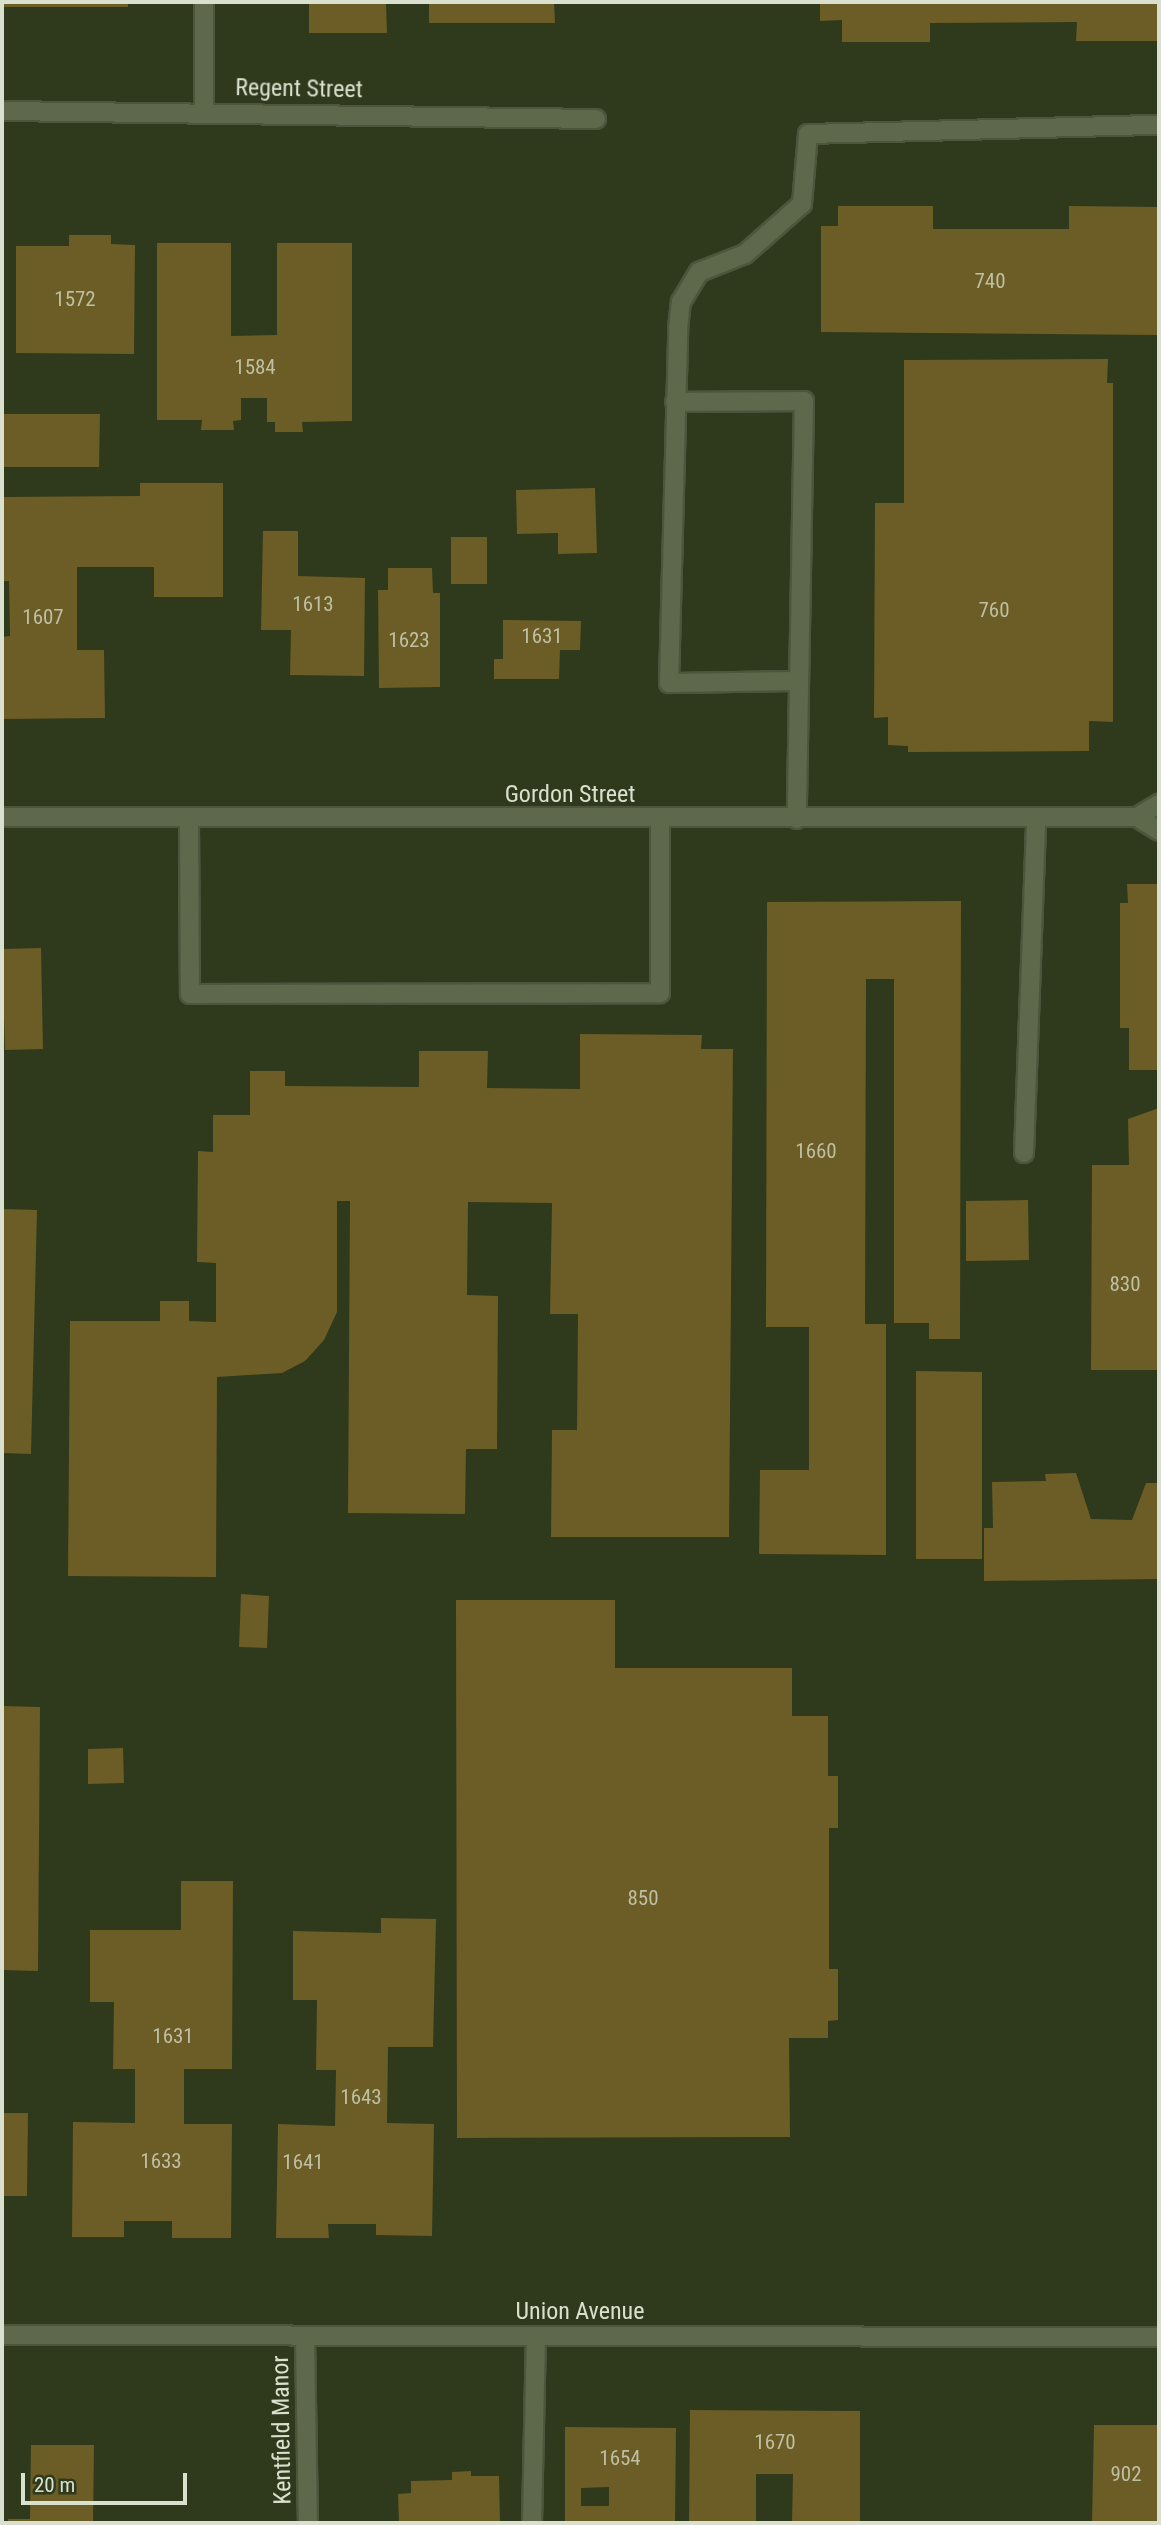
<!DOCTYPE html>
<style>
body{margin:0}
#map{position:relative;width:1161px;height:2525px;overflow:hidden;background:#2f391c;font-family:"Roboto Condensed",sans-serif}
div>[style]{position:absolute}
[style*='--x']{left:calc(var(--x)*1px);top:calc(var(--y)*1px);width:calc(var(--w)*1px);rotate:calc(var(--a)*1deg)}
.building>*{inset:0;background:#6b5d25}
.roads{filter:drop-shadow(2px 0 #4d563d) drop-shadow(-2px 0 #4d563d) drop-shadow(0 2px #4d563d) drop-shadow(0 -2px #4d563d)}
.service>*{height:18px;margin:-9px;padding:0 9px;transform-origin:9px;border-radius:9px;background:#5d694a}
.minor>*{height:18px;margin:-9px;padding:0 9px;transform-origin:9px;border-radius:9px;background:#5d694a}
span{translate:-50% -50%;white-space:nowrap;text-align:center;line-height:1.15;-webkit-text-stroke:6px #2f391c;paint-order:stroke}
.number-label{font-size:21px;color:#bebfa4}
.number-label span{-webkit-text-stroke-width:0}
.street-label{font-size:24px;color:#d9e0ce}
.frame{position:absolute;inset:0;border:4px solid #d9e0ce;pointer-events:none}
.scale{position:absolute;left:21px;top:2473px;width:166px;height:32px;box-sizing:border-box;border:4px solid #d9e0ce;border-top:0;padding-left:9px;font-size:21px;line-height:24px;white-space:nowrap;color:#d9e0ce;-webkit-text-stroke:5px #2f391c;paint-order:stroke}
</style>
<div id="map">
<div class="building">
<div style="clip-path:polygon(2px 2px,128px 2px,128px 7px,2px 7px)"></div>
<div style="clip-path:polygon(309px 2px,386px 2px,387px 33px,309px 33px)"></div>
<div style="clip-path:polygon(429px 2px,554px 2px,555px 23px,429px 23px)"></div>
<div style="clip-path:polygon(820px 2px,1159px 2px,1159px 41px,1076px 41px,1077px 22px,930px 23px,930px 42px,842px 42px,842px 20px,820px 21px)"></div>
<div style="clip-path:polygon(838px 206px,933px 206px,933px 229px,1069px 229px,1069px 206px,1159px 207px,1159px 335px,821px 332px,821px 226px,838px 226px)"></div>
<div style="clip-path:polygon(69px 235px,111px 235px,111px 244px,135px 245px,134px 354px,16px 353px,16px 246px,69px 246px)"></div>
<div style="clip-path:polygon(157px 243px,231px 243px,231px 336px,277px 335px,277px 243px,352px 243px,352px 421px,302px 422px,303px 432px,275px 432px,275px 422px,267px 422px,267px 398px,241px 398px,241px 420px,233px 421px,234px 430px,201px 430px,202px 420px,157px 420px)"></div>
<div style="clip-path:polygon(1108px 359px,1107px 383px,1113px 383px,1113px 722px,1089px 721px,1089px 751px,908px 752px,908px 746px,888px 745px,888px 717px,874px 718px,875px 503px,904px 503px,904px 360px)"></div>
<div style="clip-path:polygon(2px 414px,100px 414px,99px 467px,2px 467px)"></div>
<div style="clip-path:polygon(140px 483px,223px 483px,223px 597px,154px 597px,154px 567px,77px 567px,77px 650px,104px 650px,105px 718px,2px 719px,2px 637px,10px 636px,9px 581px,2px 581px,2px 497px,140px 496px)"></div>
<div style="clip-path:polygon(595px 488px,597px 553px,558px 554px,558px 533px,517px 534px,516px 490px)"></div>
<div style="clip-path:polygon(263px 531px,298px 531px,298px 576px,365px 578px,364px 676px,290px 675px,291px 630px,261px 630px)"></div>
<div style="clip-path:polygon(451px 537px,487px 537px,487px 584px,451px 584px)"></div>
<div style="clip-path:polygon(388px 568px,432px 568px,433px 593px,440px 593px,440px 687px,379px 688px,378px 590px,388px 590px)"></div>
<div style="clip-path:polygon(503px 620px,581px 621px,580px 650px,560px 650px,559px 679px,494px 679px,494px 659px,503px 659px)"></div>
<div style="clip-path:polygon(1127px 884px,1159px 884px,1159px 1070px,1129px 1070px,1129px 1028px,1120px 1028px,1120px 903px,1128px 903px)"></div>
<div style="clip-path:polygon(961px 901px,960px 1339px,929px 1339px,929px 1323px,894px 1323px,894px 979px,866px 979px,865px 1324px,886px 1324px,886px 1555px,759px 1554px,760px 1470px,809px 1470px,809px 1327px,766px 1327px,767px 902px)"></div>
<div style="clip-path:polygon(41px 948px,43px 1049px,5px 1050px,2px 949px)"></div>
<div style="clip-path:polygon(580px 1034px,702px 1035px,701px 1049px,733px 1049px,729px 1537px,551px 1537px,552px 1430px,577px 1430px,578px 1314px,550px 1314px,552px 1203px,468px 1202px,467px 1295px,498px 1296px,497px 1449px,466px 1449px,465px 1514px,348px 1513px,350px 1201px,337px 1201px,337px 1312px,324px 1340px,305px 1361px,282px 1373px,217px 1377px,216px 1577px,68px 1576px,70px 1321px,160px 1321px,160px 1301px,189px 1301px,189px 1321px,216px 1322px,216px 1263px,197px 1262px,198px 1151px,213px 1152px,213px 1115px,250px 1115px,250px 1071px,285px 1071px,285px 1086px,419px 1087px,419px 1051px,488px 1051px,487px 1088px,580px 1089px)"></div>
<div style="clip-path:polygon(1159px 1108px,1159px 1370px,1091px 1370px,1092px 1165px,1129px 1165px,1128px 1119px)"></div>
<div style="clip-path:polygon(1028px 1200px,1029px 1260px,966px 1261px,966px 1201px)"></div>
<div style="clip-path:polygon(2px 1209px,37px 1210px,31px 1454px,2px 1453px)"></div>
<div style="clip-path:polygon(916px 1371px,982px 1372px,982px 1559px,916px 1559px)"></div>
<div style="clip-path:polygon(1076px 1473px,1091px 1519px,1132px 1520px,1146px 1483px,1159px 1483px,1159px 1579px,984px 1581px,984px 1528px,993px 1528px,992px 1482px,1046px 1481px,1045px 1474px)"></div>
<div style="clip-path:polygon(241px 1594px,269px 1596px,267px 1648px,239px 1647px)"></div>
<div style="clip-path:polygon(456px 1600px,615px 1600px,615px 1668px,792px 1668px,792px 1716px,828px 1716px,828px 1776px,838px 1776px,838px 1828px,829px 1828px,829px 1969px,838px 1969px,838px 2020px,828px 2021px,828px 2038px,789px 2038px,790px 2137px,457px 2138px)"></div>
<div style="clip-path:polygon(2px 1706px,40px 1707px,38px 1971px,2px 1970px)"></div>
<div style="clip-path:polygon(123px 1748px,124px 1783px,88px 1784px,88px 1749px)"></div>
<div style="clip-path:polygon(181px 1881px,233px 1881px,232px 2069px,184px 2069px,184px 2124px,232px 2124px,231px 2238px,172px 2238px,172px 2221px,124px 2221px,124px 2237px,72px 2237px,73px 2122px,135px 2123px,135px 2069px,113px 2069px,114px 2002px,90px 2002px,90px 1930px,181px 1930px)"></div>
<div style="clip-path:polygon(381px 1918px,436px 1919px,433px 2047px,388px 2047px,387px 2123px,434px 2124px,432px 2236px,376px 2235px,376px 2224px,328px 2224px,329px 2238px,276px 2238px,278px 2124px,335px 2126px,336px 2070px,316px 2070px,317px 2000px,293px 2000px,293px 1931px,381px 1933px)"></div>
<div style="clip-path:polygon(2px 2113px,28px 2113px,27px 2196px,2px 2196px)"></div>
<div style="clip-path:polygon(690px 2410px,860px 2411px,860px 2523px,792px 2523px,793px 2474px,756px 2474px,756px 2523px,689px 2523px)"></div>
<div style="clip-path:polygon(1094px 2425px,1159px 2425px,1159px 2523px,1092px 2523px)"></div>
<div style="clip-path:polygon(evenodd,565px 2427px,676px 2428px,675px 2523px,565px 2523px,565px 2427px,609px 2487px,609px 2506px,581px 2506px,581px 2488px,609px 2487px)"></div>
<div style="clip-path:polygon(31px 2445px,94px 2445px,93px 2523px,8px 2523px,8px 2519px,30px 2519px)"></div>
<div style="clip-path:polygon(471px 2471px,471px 2476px,499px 2476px,500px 2523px,399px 2523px,398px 2494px,411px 2493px,411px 2481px,452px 2480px,452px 2472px)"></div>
</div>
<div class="roads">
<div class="service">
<div style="--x:675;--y:402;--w:129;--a:-0.4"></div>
<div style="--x:804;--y:401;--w:418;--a:91"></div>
<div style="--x:799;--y:681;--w:130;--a:179.1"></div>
<div style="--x:669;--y:683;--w:354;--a:-88.5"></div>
<div style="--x:678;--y:329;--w:27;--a:-84"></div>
<div style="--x:681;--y:302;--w:35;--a:-59"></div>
<div style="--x:699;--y:272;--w:49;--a:-21.4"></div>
<div style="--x:745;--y:254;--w:76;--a:-41.3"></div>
<div style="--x:802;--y:204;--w:70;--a:-85.1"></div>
<div style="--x:808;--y:134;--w:351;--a:-1.5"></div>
<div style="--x:189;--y:819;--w:175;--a:89.7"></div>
<div style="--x:190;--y:994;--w:470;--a:-0.1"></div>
<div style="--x:660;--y:993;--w:174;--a:-90"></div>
<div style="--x:1024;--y:1153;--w:335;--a:-87.9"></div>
<div style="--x:305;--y:2336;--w:187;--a:89.1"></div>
<div style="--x:532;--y:2523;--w:186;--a:-88.8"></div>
</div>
<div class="minor">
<div style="--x:204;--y:2;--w:110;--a:90"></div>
<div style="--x:2;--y:111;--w:594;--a:0.77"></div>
<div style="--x:2;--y:817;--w:1135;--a:0"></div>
<div style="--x:1137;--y:817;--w:26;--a:-31"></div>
<div style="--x:1137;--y:817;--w:26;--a:32"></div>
<div style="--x:2;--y:2335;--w:1157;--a:0.1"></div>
</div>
</div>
<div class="number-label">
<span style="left:990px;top:281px">740</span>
<span style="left:75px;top:299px">1572</span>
<span style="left:255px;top:367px">1584</span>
<span style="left:313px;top:604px">1613</span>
<span style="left:994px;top:610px">760</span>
<span style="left:43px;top:617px">1607</span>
<span style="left:542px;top:636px">1631</span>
<span style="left:409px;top:640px">1623</span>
<span style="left:816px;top:1151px">1660</span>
<span style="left:1125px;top:1284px">830</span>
<span style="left:643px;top:1898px">850</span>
<span style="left:173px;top:2036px">1631</span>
<span style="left:361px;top:2097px">1643</span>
<span style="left:161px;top:2161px">1633</span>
<span style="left:303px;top:2162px">1641</span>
<span style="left:775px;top:2442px">1670</span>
<span style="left:620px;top:2458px">1654</span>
<span style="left:1126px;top:2474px">902</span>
</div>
<div class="street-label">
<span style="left:299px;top:89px;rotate:1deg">Regent Street</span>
<span style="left:570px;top:795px">Gordon Street</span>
<span style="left:580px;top:2312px">Union Avenue</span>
<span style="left:282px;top:2430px;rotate:-91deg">Kentfield Manor</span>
</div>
<div class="frame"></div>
<div class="scale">20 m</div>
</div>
